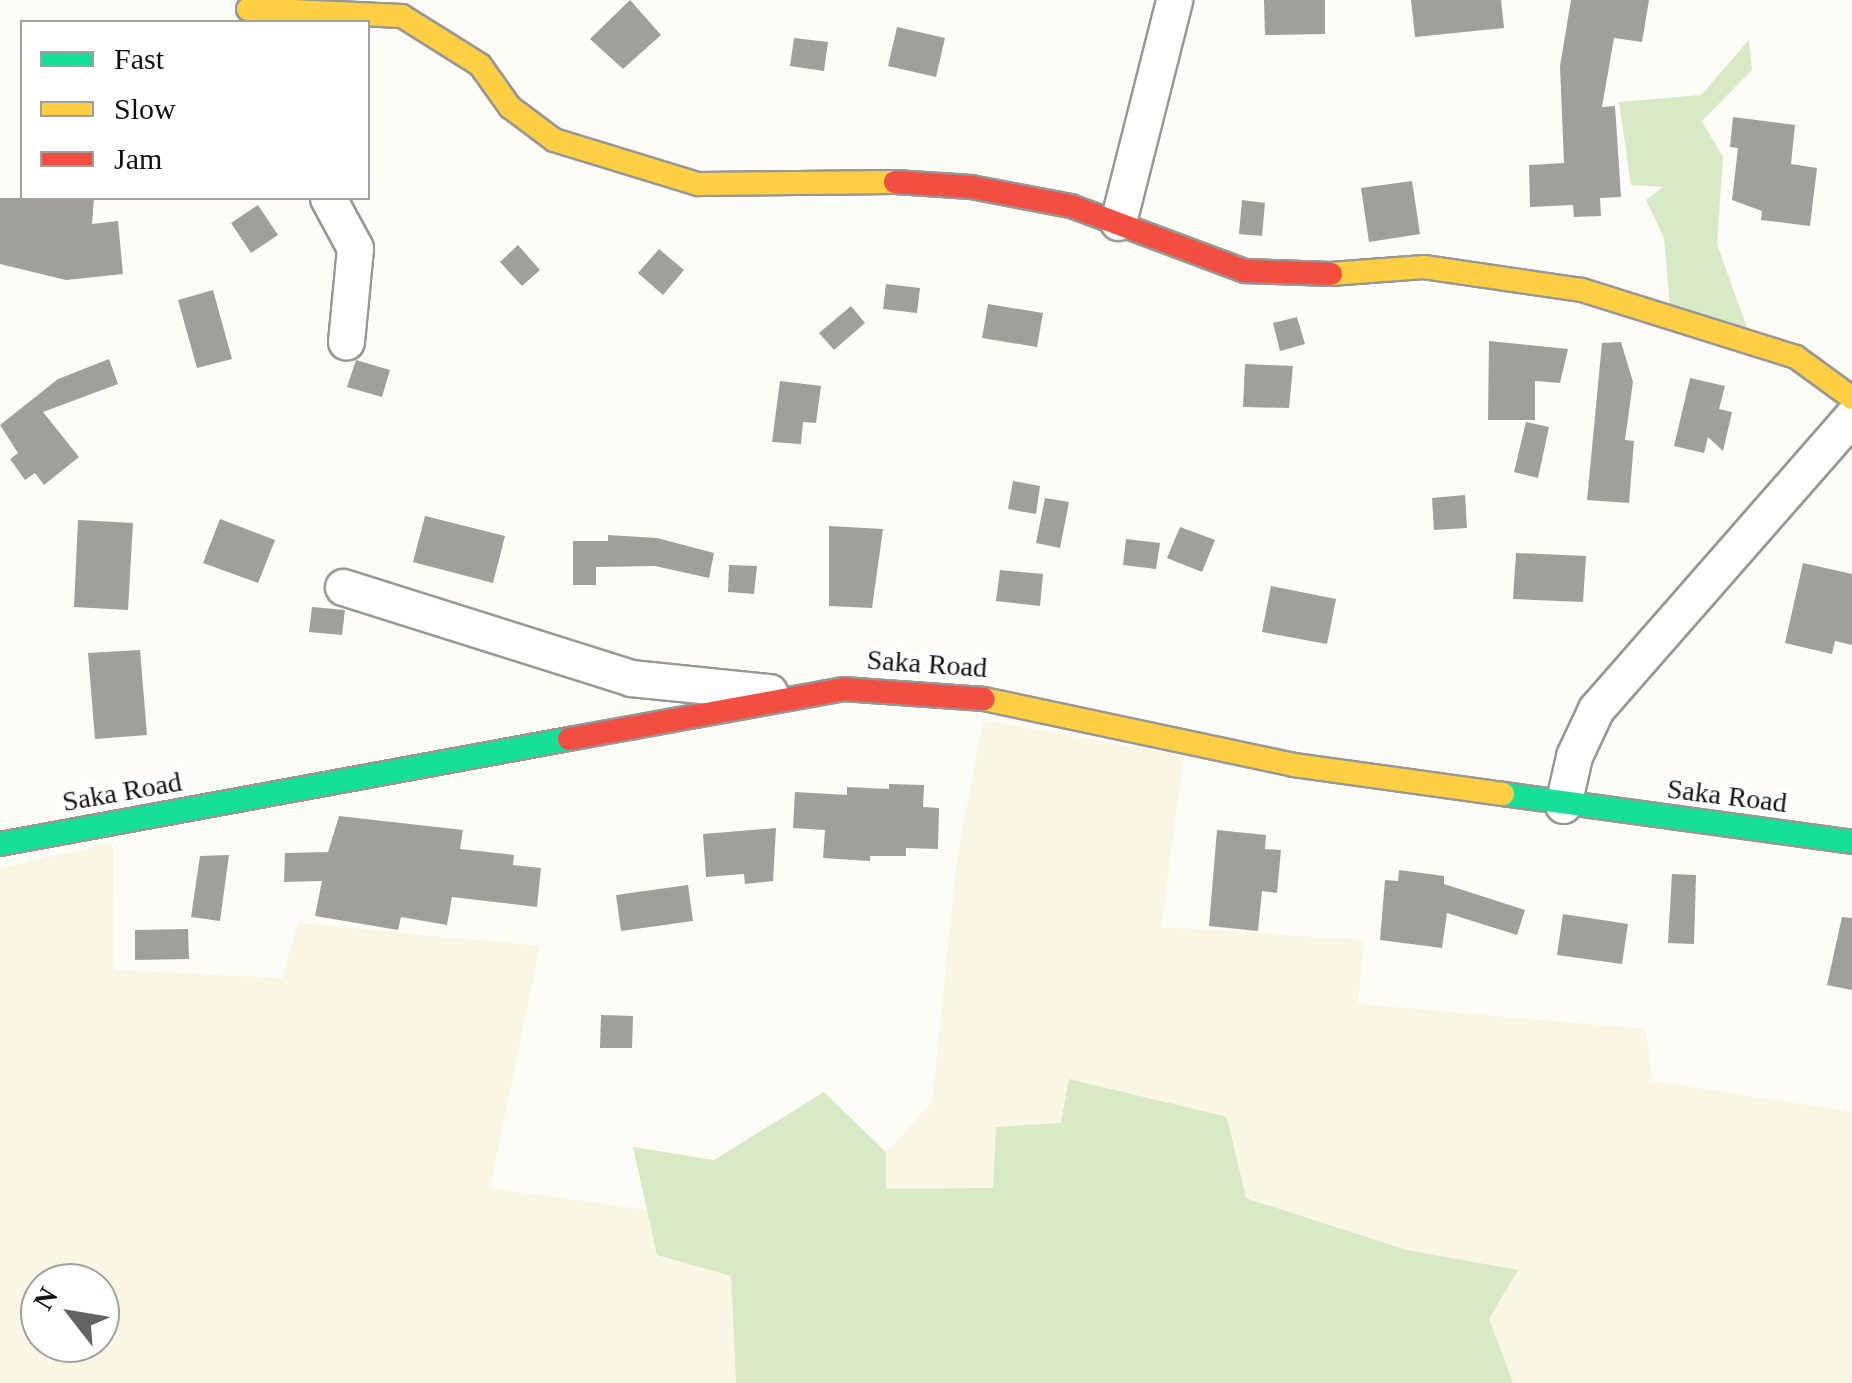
<!DOCTYPE html>
<style>
body{margin:0}
#map{position:relative;width:1852px;height:1383px;overflow:hidden;background:#fdfcf7;font-family:Georgia,serif}
div>[style]{position:absolute}
[style*='--x']{left:calc(var(--x)*1px);top:calc(var(--y)*1px);width:calc(var(--w)*1px);rotate:calc(var(--a)*1deg)}
.farmland>*{inset:0;background:#f9f7e4}
.forest>*{inset:0;background:#d8eac5}
.building>*{inset:0;background:#a19f9c}
.roads{filter:drop-shadow(2px 0 #979795) drop-shadow(-2px 0 #979795) drop-shadow(0 2px #979795) drop-shadow(0 -2px #979795)}
.street>*{height:35px;margin:-17.5px;padding:0 17.5px;transform-origin:17.5px;border-radius:17.5px;background:#fffffe}
.fast>*{height:22px;margin:-11px;padding:0 11px;transform-origin:11px;border-radius:11px;background:#16e098}
.slow>*{height:22px;margin:-11px;padding:0 11px;transform-origin:11px;border-radius:11px;background:#ffcf43}
.jam>*{height:22px;margin:-11px;padding:0 11px;transform-origin:11px;border-radius:11px;background:#f24e42}
span{translate:-50% -50%;white-space:nowrap;text-align:center;line-height:1.15;-webkit-text-stroke:10px #fff;paint-order:stroke}
.street-label{font-size:28px;color:#111}
.legend{position:absolute;left:20px;top:20px;width:350px;height:180px;box-sizing:border-box;background:#fff;border:2px solid #a0a0a0;margin:0;padding:12px 18px;list-style:none;font-size:30px;color:#111}
.legend li{display:flex;align-items:center;gap:20px;height:50px}
.legend b{width:50px;border:2px solid #a0a0a0}
.north{position:absolute;left:20px;top:1263px;width:100px;height:100px;box-sizing:border-box;background:#fff;border:2px solid #a0a0a0;border-radius:50%;rotate:301deg;font-size:28px;font-weight:700;line-height:40px;text-align:center;color:#111}
.north::after{content:'';display:block;margin:auto;width:35px;height:45px;background:#646362;clip-path:polygon(50% 0,100% 100%,50% 72%,0 100%)}
</style>
<div id="map">
<div class="farmland">
<div style="clip-path:polygon(983px 720px,1184px 756px,1161px 927px,1364px 940px,1358px 1004px,1646px 1029px,1652px 1081px,1852px 1112px,1852px 1383px,1513px 1383px,1488px 1319px,1517px 1270px,1407px 1250px,1246px 1197px,1070px 1079px,1061px 1123px,994px 1188px,886px 1190px,886px 1152px,932px 1102px,957px 859px)"></div>
<div style="clip-path:polygon(evenodd,113px 843px,114px 970px,282px 978px,298px 923px,540px 946px,490px 1188px,647px 1210px,657px 1255px,731px 1276px,736px 1383px,0 1383px,0 868px,113px 843px,40px 1283px,100px 1283px,100px 1343px,40px 1343px,40px 1283px)"></div>
</div>
<div class="forest">
<div style="clip-path:polygon(1749px 40px,1752px 70px,1702px 121px,1723px 157px,1717px 244px,1750px 336px,1670px 308px,1664px 238px,1646px 200px,1663px 187px,1631px 185px,1619px 102px,1701px 95px)"></div>
<div style="clip-path:polygon(1069px 1079px,1227px 1117px,1246px 1198px,1407px 1250px,1518px 1270px,1489px 1319px,1513px 1383px,736px 1383px,731px 1276px,657px 1255px,633px 1147px,714px 1160px,824px 1092px,886px 1152px,886px 1189px,993px 1188px,996px 1127px,1061px 1123px)"></div>
</div>
<div class="building">
<div style="clip-path:polygon(630px 0,661px 35px,623px 69px,590px 39px)"></div>
<div style="clip-path:polygon(1264px 0,1325px 0,1325px 34px,1265px 35px)"></div>
<div style="clip-path:polygon(1411px 0,1501px 0,1504px 28px,1415px 37px)"></div>
<div style="clip-path:polygon(1571px 0,1649px 0,1642px 42px,1614px 38px,1602px 107px,1615px 106px,1621px 197px,1600px 198px,1601px 216px,1574px 217px,1573px 205px,1530px 207px,1529px 165px,1564px 163px,1560px 66px)"></div>
<div style="clip-path:polygon(897px 27px,945px 38px,936px 77px,888px 66px)"></div>
<div style="clip-path:polygon(794px 38px,828px 42px,824px 71px,790px 66px)"></div>
<div style="clip-path:polygon(1733px 117px,1795px 125px,1791px 164px,1817px 168px,1810px 226px,1761px 220px,1762px 211px,1732px 200px,1738px 148px,1730px 147px)"></div>
<div style="clip-path:polygon(1412px 181px,1420px 234px,1369px 242px,1361px 188px)"></div>
<div style="clip-path:polygon(0 198px,94px 198px,92px 224px,118px 221px,123px 274px,66px 280px,0 264px)"></div>
<div style="clip-path:polygon(1242px 200px,1265px 203px,1262px 236px,1239px 234px)"></div>
<div style="clip-path:polygon(258px 205px,278px 235px,251px 253px,231px 223px)"></div>
<div style="clip-path:polygon(518px 245px,540px 270px,522px 286px,500px 262px)"></div>
<div style="clip-path:polygon(659px 249px,684px 270px,663px 295px,638px 273px)"></div>
<div style="clip-path:polygon(886px 284px,920px 288px,917px 313px,883px 309px)"></div>
<div style="clip-path:polygon(213px 290px,232px 359px,197px 368px,178px 300px)"></div>
<div style="clip-path:polygon(988px 304px,1043px 313px,1037px 347px,982px 338px)"></div>
<div style="clip-path:polygon(851px 306px,865px 323px,834px 350px,819px 333px)"></div>
<div style="clip-path:polygon(1297px 317px,1305px 344px,1280px 351px,1273px 323px)"></div>
<div style="clip-path:polygon(1489px 341px,1568px 349px,1560px 383px,1535px 381px,1535px 420px,1488px 420px)"></div>
<div style="clip-path:polygon(1621px 342px,1633px 382px,1625px 440px,1634px 441px,1629px 503px,1587px 500px,1602px 343px)"></div>
<div style="clip-path:polygon(109px 359px,118px 384px,43px 412px,79px 457px,44px 485px,35px 473px,25px 480px,10px 459px,18px 453px,0 425px,58px 379px)"></div>
<div style="clip-path:polygon(356px 360px,390px 370px,382px 397px,347px 387px)"></div>
<div style="clip-path:polygon(1245px 364px,1293px 366px,1289px 408px,1243px 407px)"></div>
<div style="clip-path:polygon(1690px 378px,1725px 386px,1719px 409px,1732px 412px,1723px 451px,1708px 437px,1704px 453px,1674px 446px)"></div>
<div style="clip-path:polygon(780px 381px,821px 386px,816px 423px,803px 422px,801px 444px,772px 442px)"></div>
<div style="clip-path:polygon(1526px 422px,1549px 427px,1538px 478px,1514px 472px)"></div>
<div style="clip-path:polygon(1013px 481px,1040px 486px,1036px 514px,1008px 509px)"></div>
<div style="clip-path:polygon(1465px 495px,1467px 528px,1434px 530px,1432px 498px)"></div>
<div style="clip-path:polygon(1045px 498px,1069px 502px,1060px 548px,1036px 543px)"></div>
<div style="clip-path:polygon(425px 516px,505px 536px,493px 583px,413px 562px)"></div>
<div style="clip-path:polygon(220px 519px,275px 540px,258px 583px,203px 563px)"></div>
<div style="clip-path:polygon(78px 520px,133px 523px,128px 610px,74px 607px)"></div>
<div style="clip-path:polygon(829px 526px,883px 529px,872px 608px,829px 606px)"></div>
<div style="clip-path:polygon(1180px 527px,1215px 540px,1202px 572px,1167px 558px)"></div>
<div style="clip-path:polygon(608px 535px,657px 538px,714px 553px,709px 578px,655px 566px,596px 567px,596px 585px,573px 585px,573px 541px,608px 541px)"></div>
<div style="clip-path:polygon(1126px 539px,1160px 543px,1156px 569px,1123px 565px)"></div>
<div style="clip-path:polygon(1516px 553px,1586px 556px,1583px 602px,1513px 599px)"></div>
<div style="clip-path:polygon(1803px 563px,1852px 574px,1852px 645px,1835px 641px,1832px 654px,1785px 643px)"></div>
<div style="clip-path:polygon(729px 565px,757px 566px,754px 594px,728px 592px)"></div>
<div style="clip-path:polygon(1000px 570px,1043px 574px,1040px 606px,996px 601px)"></div>
<div style="clip-path:polygon(1271px 586px,1336px 599px,1327px 644px,1262px 632px)"></div>
<div style="clip-path:polygon(312px 607px,345px 610px,342px 635px,309px 632px)"></div>
<div style="clip-path:polygon(140px 650px,147px 735px,95px 739px,88px 653px)"></div>
<div style="clip-path:polygon(889px 784px,924px 785px,923px 807px,939px 808px,938px 849px,906px 848px,906px 856px,870px 856px,870px 861px,823px 858px,825px 830px,793px 828px,795px 792px,847px 795px,847px 787px,889px 789px)"></div>
<div style="clip-path:polygon(339px 816px,463px 830px,460px 849px,514px 855px,513px 865px,541px 868px,537px 907px,452px 897px,447px 925px,401px 917px,398px 930px,315px 916px,322px 881px,284px 882px,285px 853px,328px 852px)"></div>
<div style="clip-path:polygon(776px 828px,773px 881px,745px 884px,744px 874px,706px 877px,703px 834px)"></div>
<div style="clip-path:polygon(1217px 830px,1266px 835px,1265px 849px,1281px 850px,1277px 893px,1262px 891px,1258px 931px,1209px 926px)"></div>
<div style="clip-path:polygon(229px 855px,220px 921px,191px 917px,200px 856px)"></div>
<div style="clip-path:polygon(1399px 870px,1444px 876px,1444px 884px,1525px 910px,1517px 935px,1447px 913px,1442px 948px,1380px 940px,1385px 880px,1398px 881px)"></div>
<div style="clip-path:polygon(1672px 874px,1696px 875px,1694px 944px,1668px 943px)"></div>
<div style="clip-path:polygon(688px 885px,693px 921px,621px 931px,616px 895px)"></div>
<div style="clip-path:polygon(1563px 914px,1628px 924px,1622px 964px,1557px 955px)"></div>
<div style="clip-path:polygon(1842px 917px,1852px 918px,1852px 990px,1827px 985px)"></div>
<div style="clip-path:polygon(188px 929px,189px 959px,135px 960px,135px 930px)"></div>
<div style="clip-path:polygon(601px 1015px,633px 1016px,632px 1048px,600px 1048px)"></div>
</div>
<div class="roads">
<div class="street">
<div style="--x:328;--y:198;--w:57;--a:61.6"></div>
<div style="--x:355;--y:248;--w:94;--a:95.5"></div>
<div style="--x:1118;--y:222;--w:229;--a:-75.8"></div>
<div style="--x:343;--y:587;--w:302;--a:17.5"></div>
<div style="--x:631;--y:678;--w:139;--a:5.8"></div>
<div style="--x:1563;--y:805;--w:50;--a:-77.3"></div>
<div style="--x:1574;--y:756;--w:52;--a:-64.9"></div>
<div style="--x:1596;--y:709;--w:388;--a:-48.8"></div>
</div>
<div class="fast">
<div style="--x:1503;--y:794;--w:352;--a:7.8"></div>
<div style="--x:0;--y:844;--w:579;--a:-10.46"></div>
</div>
<div class="slow">
<div style="--x:248;--y:9;--w:154;--a:2.6"></div>
<div style="--x:402;--y:16;--w:92;--a:32.1"></div>
<div style="--x:480;--y:65;--w:52;--a:54.5"></div>
<div style="--x:510;--y:107;--w:55;--a:36.9"></div>
<div style="--x:554;--y:140;--w:151;--a:17"></div>
<div style="--x:698;--y:184;--w:197;--a:-0.6"></div>
<div style="--x:1331;--y:274;--w:93;--a:-4.3"></div>
<div style="--x:1424;--y:267;--w:160;--a:8.3"></div>
<div style="--x:1582;--y:290;--w:224;--a:17.4"></div>
<div style="--x:1796;--y:357;--w:69;--a:36.2"></div>
<div style="--x:984;--y:699;--w:317;--a:12"></div>
<div style="--x:1294;--y:765;--w:211;--a:7.9"></div>
</div>
<div class="jam">
<div style="--x:895;--y:182;--w:76;--a:3.8"></div>
<div style="--x:971;--y:187;--w:102;--a:10.8"></div>
<div style="--x:1071;--y:206;--w:186;--a:20.5"></div>
<div style="--x:1245;--y:271;--w:86;--a:2"></div>
<div style="--x:569;--y:739;--w:279;--a:-10.3"></div>
<div style="--x:843;--y:689;--w:141;--a:4.1"></div>
</div>
</div>
<div class="street-label">
<span style="left:927px;top:664px;rotate:4deg">Saka Road</span>
<span style="left:122px;top:792px;rotate:-10deg">Saka Road</span>
<span style="left:1727px;top:796px;rotate:7deg">Saka Road</span>
</div>
<ul class="legend">
<li><b style="height:12px;background:#16e098"></b>Fast</li>
<li><b style="height:12px;background:#ffcf43"></b>Slow</li>
<li><b style="height:12px;background:#f24e42"></b>Jam</li>
</ul>
<div class="north">N</div>
</div>
